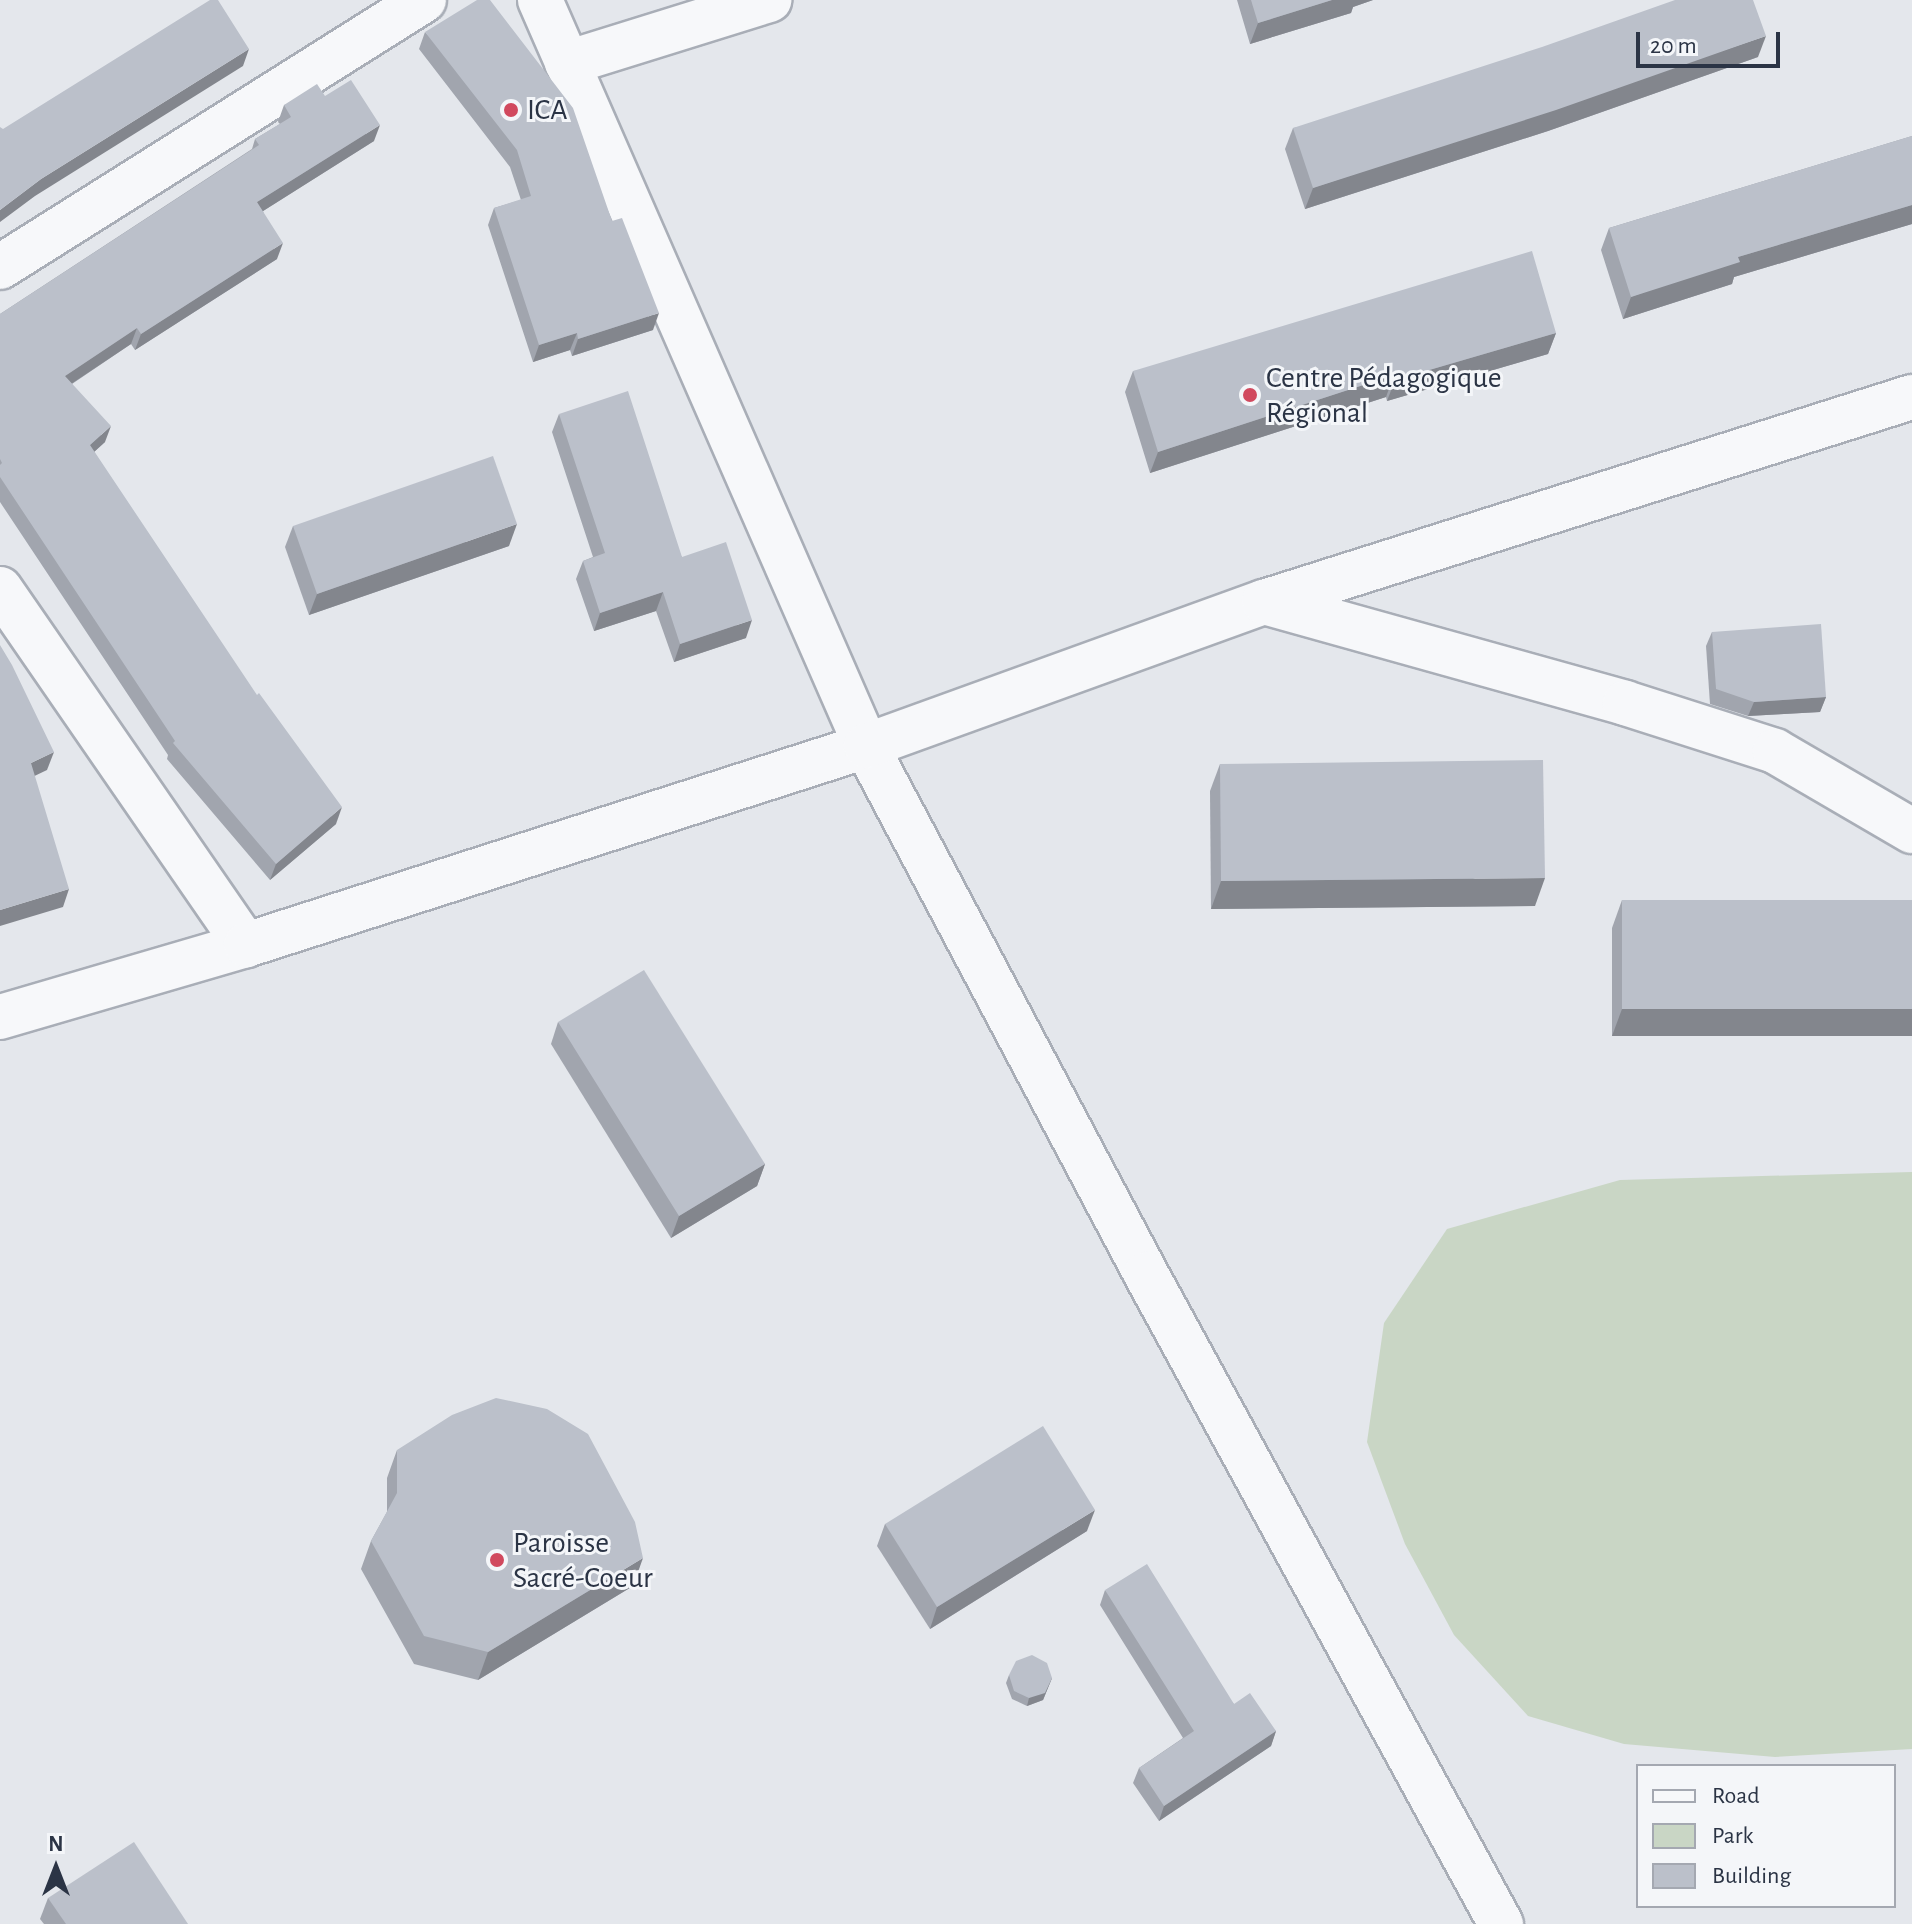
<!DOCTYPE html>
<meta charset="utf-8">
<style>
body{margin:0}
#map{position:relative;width:1912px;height:1924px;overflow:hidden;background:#e4e7ec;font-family:"Alegreya Sans",sans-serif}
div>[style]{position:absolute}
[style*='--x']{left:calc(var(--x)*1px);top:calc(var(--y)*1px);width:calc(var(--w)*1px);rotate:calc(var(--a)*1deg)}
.green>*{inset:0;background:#c9d6c5}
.roads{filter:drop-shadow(2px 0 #a9aeb7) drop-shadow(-2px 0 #a9aeb7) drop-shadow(0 2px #a9aeb7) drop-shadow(0 -2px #a9aeb7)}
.minor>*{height:44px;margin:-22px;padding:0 22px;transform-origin:22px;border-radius:22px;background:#f7f8fa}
.wall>*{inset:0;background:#a1a5ae}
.shaded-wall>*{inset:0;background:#83868d}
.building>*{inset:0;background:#bbc0ca}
.dots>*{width:22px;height:22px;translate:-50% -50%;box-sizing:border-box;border:4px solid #f4f6f9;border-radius:50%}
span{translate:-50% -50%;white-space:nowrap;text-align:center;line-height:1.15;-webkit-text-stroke:6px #f4f6f9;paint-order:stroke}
.poi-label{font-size:30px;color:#2b3445}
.left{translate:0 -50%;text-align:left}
.legend{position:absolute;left:1636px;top:1764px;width:260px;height:144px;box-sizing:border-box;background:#f4f6f9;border:2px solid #a4a8b1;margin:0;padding:10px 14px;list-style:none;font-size:24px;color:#2b3445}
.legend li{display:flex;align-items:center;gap:16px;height:40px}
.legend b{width:40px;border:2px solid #a4a8b1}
.north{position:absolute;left:16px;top:1828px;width:80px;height:80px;-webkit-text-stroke:6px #f4f6f9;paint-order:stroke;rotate:0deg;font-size:22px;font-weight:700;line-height:32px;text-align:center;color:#2b3445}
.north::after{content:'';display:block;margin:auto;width:28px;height:36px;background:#2b3445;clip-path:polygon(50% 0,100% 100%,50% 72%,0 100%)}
.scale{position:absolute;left:1636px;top:32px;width:144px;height:36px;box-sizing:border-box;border:4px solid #2b3445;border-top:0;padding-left:10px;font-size:24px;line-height:28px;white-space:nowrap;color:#2b3445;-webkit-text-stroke:6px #f4f6f9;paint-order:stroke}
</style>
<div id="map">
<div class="green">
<div style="clip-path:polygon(1912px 1172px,1912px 1749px,1775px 1757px,1624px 1744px,1528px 1716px,1454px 1635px,1405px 1544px,1367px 1442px,1384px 1323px,1447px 1229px,1620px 1180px)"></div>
</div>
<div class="roads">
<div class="minor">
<div style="--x:540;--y:0;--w:814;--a:66.39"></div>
<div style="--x:866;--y:746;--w:598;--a:62.06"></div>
<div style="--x:1146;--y:1274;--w:741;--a:61.36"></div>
<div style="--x:567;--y:63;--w:212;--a:-17.3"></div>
<div style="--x:0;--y:267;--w:501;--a:-32.2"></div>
<div style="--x:0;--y:589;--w:433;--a:55.4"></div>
<div style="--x:1264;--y:602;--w:375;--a:15.6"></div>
<div style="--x:1625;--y:703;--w:157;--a:17.7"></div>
<div style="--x:1775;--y:751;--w:159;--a:30.3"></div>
<div style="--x:0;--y:1017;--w:256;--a:-16.3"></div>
<div style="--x:246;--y:945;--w:651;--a:-17.79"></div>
<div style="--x:866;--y:746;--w:423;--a:-19.9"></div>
<div style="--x:1264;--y:602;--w:680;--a:-17.56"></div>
</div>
</div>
<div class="wall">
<div style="clip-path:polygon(1237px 0,1373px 0,1353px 7px,1351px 13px,1250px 44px)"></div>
<div style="clip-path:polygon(425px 32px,612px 221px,653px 330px,572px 356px,570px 350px,533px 362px,488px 225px,494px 208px,521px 200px,510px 167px,419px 49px)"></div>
<div style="clip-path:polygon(1758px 57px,1548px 131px,1305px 209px,1285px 149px,1293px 128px)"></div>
<div style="clip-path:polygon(325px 96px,374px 141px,263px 211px,277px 259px,135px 350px,131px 344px,72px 384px,105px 442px,94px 452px,336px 824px,270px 880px,167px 759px,168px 755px,0 502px,0 314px,252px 149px,255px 139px,280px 124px,278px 122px,284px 105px)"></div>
<div style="clip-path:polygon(1912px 136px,1912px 224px,1734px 277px,1732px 284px,1623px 319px,1601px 250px,1609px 228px)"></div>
<div style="clip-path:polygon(1556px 333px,1548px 354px,1387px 401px,1386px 397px,1150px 473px,1125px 392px,1133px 371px)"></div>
<div style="clip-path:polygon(559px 414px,682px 557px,746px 638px,674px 662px,656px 611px,594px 631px,576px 579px,583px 561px,593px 557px,552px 432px)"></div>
<div style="clip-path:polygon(293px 526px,509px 546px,309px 615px,285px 547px)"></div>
<div style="clip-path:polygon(1712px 632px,1826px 697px,1820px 712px,1748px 716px,1710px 704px,1706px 646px)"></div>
<div style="clip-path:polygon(1220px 764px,1535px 906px,1211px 909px,1210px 791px)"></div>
<div style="clip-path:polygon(1622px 900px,1912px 1036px,1612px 1036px,1612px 928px)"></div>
<div style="clip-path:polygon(558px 1022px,765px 1164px,757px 1186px,671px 1238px,551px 1044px)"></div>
<div style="clip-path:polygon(397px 1450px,633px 1586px,478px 1680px,414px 1664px,361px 1569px,371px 1541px,387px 1512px,387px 1478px)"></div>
<div style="clip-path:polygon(885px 1524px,1087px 1531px,930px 1629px,877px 1546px)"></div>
<div style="clip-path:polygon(1105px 1590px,1234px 1704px,1276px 1731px,1271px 1746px,1159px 1821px,1133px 1783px,1139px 1768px,1183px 1738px,1100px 1605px)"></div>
<div style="clip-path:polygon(1009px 1675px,1052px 1678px,1043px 1700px,1027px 1706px,1012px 1699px,1006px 1683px)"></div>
<div style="clip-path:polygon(48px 1898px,188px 1924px,44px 1924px,40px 1919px)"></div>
</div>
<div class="shaded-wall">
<div style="clip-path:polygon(1332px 0,1373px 0,1353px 7px,1351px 13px,1250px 44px,1258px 23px)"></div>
<div style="clip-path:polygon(1766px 36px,1758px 57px,1548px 131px,1305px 209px,1313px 188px)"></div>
<div style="clip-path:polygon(249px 49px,243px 66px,35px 196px,0 222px,0 210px,41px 179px)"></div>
<div style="clip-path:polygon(380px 125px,374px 141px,252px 218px,257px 202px)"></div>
<div style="clip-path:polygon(1912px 205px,1912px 224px,1734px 277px,1732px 284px,1623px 319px,1631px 297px,1738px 257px)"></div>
<div style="clip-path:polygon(283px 243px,277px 259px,135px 350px,141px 334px)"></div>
<div style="clip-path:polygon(659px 313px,653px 330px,572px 356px,578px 339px)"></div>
<div style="clip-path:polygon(137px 328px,131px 344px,59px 392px,65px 376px)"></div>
<div style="clip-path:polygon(577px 333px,570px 350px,533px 362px,539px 345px)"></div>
<div style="clip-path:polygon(1556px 333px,1548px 354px,1387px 401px,1395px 380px)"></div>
<div style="clip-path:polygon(1394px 375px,1386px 397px,1150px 473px,1158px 452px)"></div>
<div style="clip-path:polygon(111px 426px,105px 442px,84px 461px,90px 445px)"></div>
<div style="clip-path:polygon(517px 524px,509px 546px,309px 615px,317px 594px)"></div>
<div style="clip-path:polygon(663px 592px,656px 611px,594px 631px,600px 613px)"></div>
<div style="clip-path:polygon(752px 620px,746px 638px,674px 662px,680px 644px)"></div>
<div style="clip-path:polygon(1826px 697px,1820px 712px,1748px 716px,1754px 702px)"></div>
<div style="clip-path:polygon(54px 752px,47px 770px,24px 781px,31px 763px)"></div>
<div style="clip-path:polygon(342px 807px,336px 824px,270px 880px,276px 864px)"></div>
<div style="clip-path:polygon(1545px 878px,1535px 906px,1211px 909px,1221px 881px)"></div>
<div style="clip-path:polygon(69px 889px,63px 907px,0 926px,0 910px)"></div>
<div style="clip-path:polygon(1622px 1009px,1912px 1009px,1912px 1036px,1612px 1036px)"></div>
<div style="clip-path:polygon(765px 1164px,757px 1186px,671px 1238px,679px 1216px)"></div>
<div style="clip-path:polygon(1095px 1510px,1087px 1531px,930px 1629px,937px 1607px)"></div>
<div style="clip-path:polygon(643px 1558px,633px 1586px,478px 1680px,488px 1652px)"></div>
<div style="clip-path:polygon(1052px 1678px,1043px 1700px,1027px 1706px,1029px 1698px)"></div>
<div style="clip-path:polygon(1276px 1731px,1271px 1746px,1159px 1821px,1164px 1806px)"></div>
</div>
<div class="building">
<div style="clip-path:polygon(210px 0,218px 0,249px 49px,41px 179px,0 210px,0 127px,3px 129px)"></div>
<div style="clip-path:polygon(477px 0,490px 0,573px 108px,612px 221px,622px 218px,659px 313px,578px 339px,577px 333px,539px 345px,494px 208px,531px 196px,517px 150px,425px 32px)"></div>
<div style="clip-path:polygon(1251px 0,1332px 0,1258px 23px)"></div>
<div style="clip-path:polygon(1675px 0,1753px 0,1766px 36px,1556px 110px,1313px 188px,1293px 128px,1542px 47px)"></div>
<div style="clip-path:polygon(351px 80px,380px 125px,257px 202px,283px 243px,141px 334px,137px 328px,65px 376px,111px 426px,90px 445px,257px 695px,259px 693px,342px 807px,276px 864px,173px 743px,175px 741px,0 477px,0 465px,2px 463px,0 459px,0 314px,259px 145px,255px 139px,291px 117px,284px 105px,317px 84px,325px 96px)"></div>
<div style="clip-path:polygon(1912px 136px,1912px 205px,1738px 257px,1740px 262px,1631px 297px,1609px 228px)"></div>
<div style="clip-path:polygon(1532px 251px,1556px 333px,1395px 380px,1394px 375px,1158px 452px,1133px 371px)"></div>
<div style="clip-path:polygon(628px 391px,682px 557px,726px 542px,752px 620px,680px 644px,663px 592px,600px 613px,583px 561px,605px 553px,559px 414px)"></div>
<div style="clip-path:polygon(493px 456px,517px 524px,317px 594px,293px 526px)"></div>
<div style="clip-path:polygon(1821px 624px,1826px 697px,1754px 702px,1716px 689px,1712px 632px)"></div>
<div style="clip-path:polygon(0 645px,12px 665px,54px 752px,31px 763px,69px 889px,0 910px)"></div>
<div style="clip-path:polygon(1543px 760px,1545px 878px,1221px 881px,1220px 764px)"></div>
<div style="clip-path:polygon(1622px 900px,1912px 900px,1912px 1009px,1622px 1009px)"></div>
<div style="clip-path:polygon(644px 970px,765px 1164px,679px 1216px,558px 1022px)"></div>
<div style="clip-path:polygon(496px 1398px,547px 1409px,588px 1434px,635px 1522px,643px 1558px,488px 1652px,424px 1636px,371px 1541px,397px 1493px,397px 1450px,452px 1415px)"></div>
<div style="clip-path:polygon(1043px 1426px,1095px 1510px,937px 1607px,885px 1524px)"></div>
<div style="clip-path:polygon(1147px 1564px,1234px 1704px,1250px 1693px,1276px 1731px,1164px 1806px,1139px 1768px,1194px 1731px,1105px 1590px)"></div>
<div style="clip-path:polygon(1032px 1655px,1047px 1663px,1052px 1678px,1045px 1693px,1029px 1698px,1014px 1691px,1009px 1675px,1016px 1661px)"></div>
<div style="clip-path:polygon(134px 1842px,188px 1924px,66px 1924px,48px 1898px)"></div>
</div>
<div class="dots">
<div style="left:511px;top:110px;background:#d1495e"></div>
<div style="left:1250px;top:395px;background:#d1495e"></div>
<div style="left:497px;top:1560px;background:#d1495e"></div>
</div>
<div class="poi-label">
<span class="left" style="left:527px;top:110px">ICA</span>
<span class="left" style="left:1266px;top:395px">Centre Pédagogique<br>Régional</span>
<span class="left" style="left:513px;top:1560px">Paroisse<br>Sacré-Coeur</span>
</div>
<ul class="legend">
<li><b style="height:10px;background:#f7f8fa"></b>Road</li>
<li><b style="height:22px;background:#c9d6c5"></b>Park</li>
<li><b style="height:22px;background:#bbc0ca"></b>Building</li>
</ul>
<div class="north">N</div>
<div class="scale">20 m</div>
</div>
